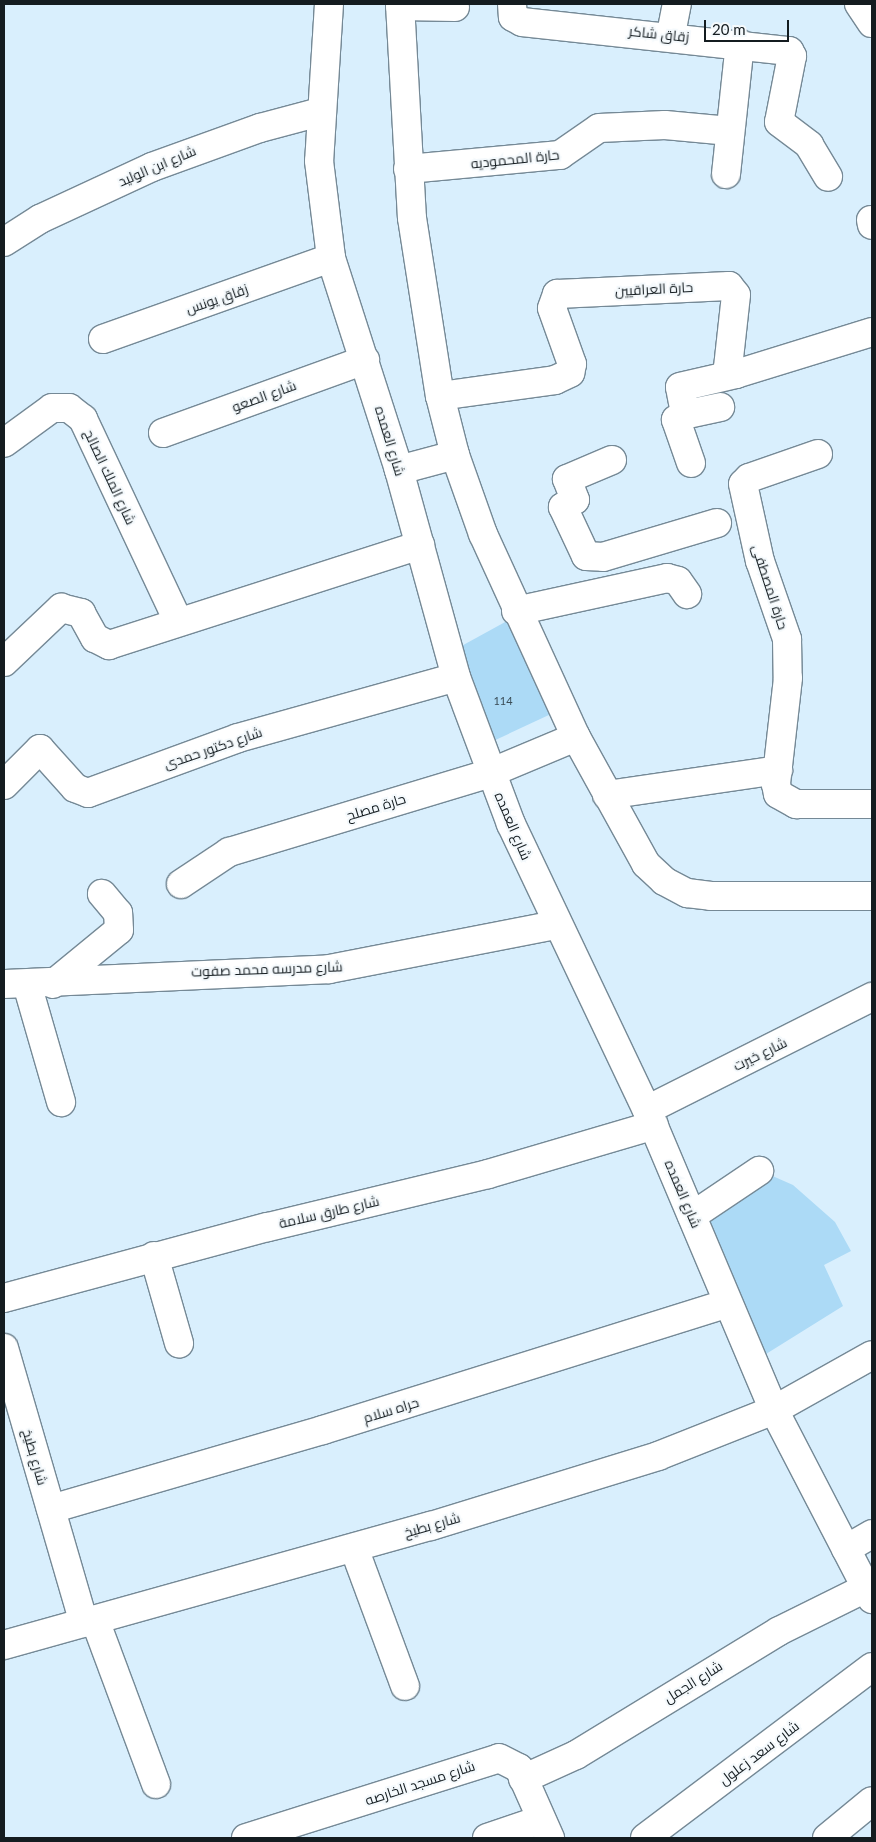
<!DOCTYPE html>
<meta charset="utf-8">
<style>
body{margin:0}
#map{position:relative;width:876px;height:1842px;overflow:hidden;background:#d9effd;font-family:Lato,Cairo,sans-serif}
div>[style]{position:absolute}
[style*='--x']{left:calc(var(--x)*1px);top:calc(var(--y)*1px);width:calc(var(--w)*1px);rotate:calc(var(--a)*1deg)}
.building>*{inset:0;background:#acdaf6}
.roads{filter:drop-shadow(1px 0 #758996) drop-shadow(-1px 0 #758996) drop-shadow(0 1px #758996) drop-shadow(0 -1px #758996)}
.street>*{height:28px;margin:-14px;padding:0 14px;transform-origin:14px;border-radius:14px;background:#fff}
span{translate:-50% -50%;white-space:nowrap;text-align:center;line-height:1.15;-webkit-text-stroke:4px #f4f9fc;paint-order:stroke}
.number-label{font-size:11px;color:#3a4c56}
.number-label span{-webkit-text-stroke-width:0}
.street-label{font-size:14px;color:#141c20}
.frame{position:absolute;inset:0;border:5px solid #141c20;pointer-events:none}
.scale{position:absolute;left:704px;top:20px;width:85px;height:22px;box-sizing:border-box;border:2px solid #141c20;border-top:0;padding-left:6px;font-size:15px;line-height:18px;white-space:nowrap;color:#141c20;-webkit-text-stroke:4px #f4f9fc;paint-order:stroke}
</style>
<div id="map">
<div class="building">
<div style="clip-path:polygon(507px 621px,551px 714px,489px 743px,456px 649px)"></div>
<div style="clip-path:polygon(768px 1174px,793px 1185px,835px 1222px,851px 1251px,824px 1265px,843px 1306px,758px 1359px,700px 1224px)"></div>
</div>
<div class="roads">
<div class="street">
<div style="--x:329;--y:4;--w:157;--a:93.6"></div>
<div style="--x:319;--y:161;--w:98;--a:82.9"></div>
<div style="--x:331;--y:258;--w:223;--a:72.2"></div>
<div style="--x:399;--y:470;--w:215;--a:74.6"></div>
<div style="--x:456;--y:677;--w:157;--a:69.5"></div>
<div style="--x:511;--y:824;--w:317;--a:64.6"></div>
<div style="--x:647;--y:1110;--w:326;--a:67.1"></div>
<div style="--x:774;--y:1410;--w:213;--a:62.6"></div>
<div style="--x:400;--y:4;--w:214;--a:86.8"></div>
<div style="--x:412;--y:218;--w:180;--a:81.1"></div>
<div style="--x:440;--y:396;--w:61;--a:75.7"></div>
<div style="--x:455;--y:455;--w:84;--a:70.5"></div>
<div style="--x:483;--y:534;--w:223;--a:65.4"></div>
<div style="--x:576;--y:737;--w:145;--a:61.1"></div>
<div style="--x:646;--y:864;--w:25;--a:43"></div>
<div style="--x:664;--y:881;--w:26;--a:28"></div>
<div style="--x:687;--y:893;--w:24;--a:7"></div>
<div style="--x:711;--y:896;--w:161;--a:0"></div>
<div style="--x:512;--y:4;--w:13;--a:86"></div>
<div style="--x:513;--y:17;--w:10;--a:29"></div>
<div style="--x:522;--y:22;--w:269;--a:6.2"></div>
<div style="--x:789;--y:51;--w:6;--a:59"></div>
<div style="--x:792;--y:56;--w:67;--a:101.1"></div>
<div style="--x:779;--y:122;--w:38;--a:37"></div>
<div style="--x:809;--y:145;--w:37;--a:59"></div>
<div style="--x:859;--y:4;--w:23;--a:56"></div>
<div style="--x:400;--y:6;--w:55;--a:1"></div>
<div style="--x:671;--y:34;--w:31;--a:-79"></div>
<div style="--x:408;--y:169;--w:153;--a:-5.3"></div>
<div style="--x:560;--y:155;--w:47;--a:-34.7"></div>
<div style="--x:599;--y:128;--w:66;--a:-2.6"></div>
<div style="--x:665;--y:125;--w:65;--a:5.3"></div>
<div style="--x:726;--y:174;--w:131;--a:-83.9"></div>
<div style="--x:871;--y:220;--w:5;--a:79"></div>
<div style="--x:4;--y:242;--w:43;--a:-32.6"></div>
<div style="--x:40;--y:219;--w:123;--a:-24.9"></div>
<div style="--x:152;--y:167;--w:115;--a:-19.9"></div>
<div style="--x:260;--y:128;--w:62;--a:-14.9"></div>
<div style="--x:103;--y:339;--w:242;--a:-19.6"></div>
<div style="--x:440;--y:396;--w:116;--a:-7.9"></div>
<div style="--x:555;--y:380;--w:17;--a:-25"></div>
<div style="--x:570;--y:373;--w:9;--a:-77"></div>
<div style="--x:572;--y:364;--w:59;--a:-109.7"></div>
<div style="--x:552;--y:308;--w:15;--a:-70"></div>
<div style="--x:557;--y:294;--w:172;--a:-2.7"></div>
<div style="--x:729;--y:286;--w:11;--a:52"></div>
<div style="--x:736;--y:295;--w:73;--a:96.3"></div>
<div style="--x:728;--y:368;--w:10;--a:37"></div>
<div style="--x:736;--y:374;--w:142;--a:-17.2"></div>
<div style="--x:683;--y:415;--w:38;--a:-12"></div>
<div style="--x:163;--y:433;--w:215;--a:-19.9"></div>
<div style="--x:4;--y:443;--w:59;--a:-36.1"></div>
<div style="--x:52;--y:408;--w:17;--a:0"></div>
<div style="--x:69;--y:408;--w:18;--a:38"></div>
<div style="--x:83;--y:419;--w:223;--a:64.8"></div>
<div style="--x:818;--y:454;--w:73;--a:160.8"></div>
<div style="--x:749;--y:478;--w:8;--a:135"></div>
<div style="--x:743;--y:484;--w:79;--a:77.6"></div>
<div style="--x:760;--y:561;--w:83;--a:70.9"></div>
<div style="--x:787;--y:639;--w:39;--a:89"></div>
<div style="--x:788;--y:678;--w:107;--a:96.5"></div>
<div style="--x:776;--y:784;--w:10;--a:79"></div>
<div style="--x:778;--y:794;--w:21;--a:29"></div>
<div style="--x:796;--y:804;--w:76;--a:0"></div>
<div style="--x:612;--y:460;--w:49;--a:157.1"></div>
<div style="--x:567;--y:479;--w:22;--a:69"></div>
<div style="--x:575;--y:500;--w:14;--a:150"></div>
<div style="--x:563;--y:507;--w:54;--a:64.9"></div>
<div style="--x:586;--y:556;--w:17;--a:3"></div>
<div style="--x:603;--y:557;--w:119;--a:-16.6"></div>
<div style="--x:691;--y:463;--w:46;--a:-109.2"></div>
<div style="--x:676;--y:420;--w:11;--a:-38"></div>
<div style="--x:685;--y:413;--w:26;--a:-101"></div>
<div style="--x:680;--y:387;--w:57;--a:-13.1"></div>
<div style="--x:399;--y:470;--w:58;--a:-15"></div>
<div style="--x:516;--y:611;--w:155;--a:-12.3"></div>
<div style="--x:667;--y:578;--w:11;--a:15"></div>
<div style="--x:678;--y:581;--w:16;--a:55"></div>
<div style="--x:4;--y:662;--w:79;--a:-43.5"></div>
<div style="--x:61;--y:608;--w:21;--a:14"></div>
<div style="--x:81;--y:613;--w:29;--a:61"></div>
<div style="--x:95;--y:638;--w:16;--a:27"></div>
<div style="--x:109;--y:645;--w:327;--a:-17.8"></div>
<div style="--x:4;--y:785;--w:51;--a:-45"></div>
<div style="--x:40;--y:749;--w:52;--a:48.1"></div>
<div style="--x:75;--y:788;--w:14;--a:21"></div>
<div style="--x:88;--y:793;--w:160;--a:-20.1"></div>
<div style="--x:238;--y:738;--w:226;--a:-15.6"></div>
<div style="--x:607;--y:795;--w:173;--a:-8.3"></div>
<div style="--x:181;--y:884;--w:58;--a:-33.7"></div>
<div style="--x:229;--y:852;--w:273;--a:-16.8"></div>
<div style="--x:490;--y:773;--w:93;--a:-22.7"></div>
<div style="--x:4;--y:984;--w:325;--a:-2.6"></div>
<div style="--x:329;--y:969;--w:231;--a:-11"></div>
<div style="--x:27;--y:984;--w:123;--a:73.9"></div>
<div style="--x:53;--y:984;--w:85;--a:-39.3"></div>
<div style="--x:119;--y:930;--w:17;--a:-93"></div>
<div style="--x:118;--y:913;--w:25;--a:-130"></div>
<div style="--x:647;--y:1110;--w:252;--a:-26.7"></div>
<div style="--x:692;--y:1216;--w:81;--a:-33.9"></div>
<div style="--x:154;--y:1256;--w:91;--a:74"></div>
<div style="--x:4;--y:1298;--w:273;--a:-15.1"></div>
<div style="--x:268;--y:1227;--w:226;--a:-13.5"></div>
<div style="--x:488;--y:1174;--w:173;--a:-16.4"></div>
<div style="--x:4;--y:1348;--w:286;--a:73.8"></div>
<div style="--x:51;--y:1509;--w:283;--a:-16.2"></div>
<div style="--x:323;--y:1430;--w:424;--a:-17.4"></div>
<div style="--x:354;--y:1548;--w:147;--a:69.7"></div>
<div style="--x:846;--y:1549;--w:30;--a:-30"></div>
<div style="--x:95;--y:1620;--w:175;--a:69.6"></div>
<div style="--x:4;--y:1645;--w:443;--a:-15.6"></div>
<div style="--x:431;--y:1526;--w:238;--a:-17.1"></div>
<div style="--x:658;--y:1456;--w:125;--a:-21.6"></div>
<div style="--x:774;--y:1410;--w:112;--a:-29.3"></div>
<div style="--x:523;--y:1779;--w:58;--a:-24.4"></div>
<div style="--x:576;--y:1755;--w:238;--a:-31.4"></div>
<div style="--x:779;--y:1631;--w:97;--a:-26.3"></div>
<div style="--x:246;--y:1838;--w:265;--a:-17.5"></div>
<div style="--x:499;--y:1758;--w:22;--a:27"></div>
<div style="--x:519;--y:1768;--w:77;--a:66.1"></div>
<div style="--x:487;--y:1838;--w:56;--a:-18.8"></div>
<div style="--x:645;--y:1838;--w:284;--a:-37"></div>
<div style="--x:827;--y:1838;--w:58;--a:-39.4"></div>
</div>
</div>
<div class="number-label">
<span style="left:503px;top:701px">114</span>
</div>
<div class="street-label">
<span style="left:659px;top:34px;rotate:6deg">زقاق شاكر</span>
<span style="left:515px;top:159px;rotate:-6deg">حارة المحموديه</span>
<span style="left:157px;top:166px;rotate:-23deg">شارع ابن الوليد</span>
<span style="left:654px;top:289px;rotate:-3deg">حارة العراقيين</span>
<span style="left:217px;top:299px;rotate:-19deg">زقاق يونس</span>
<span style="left:264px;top:396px;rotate:-20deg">شارع الصعو</span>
<span style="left:390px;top:441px;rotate:73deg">شارع العمده</span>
<span style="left:110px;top:477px;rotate:65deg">شارع الملك الصالح</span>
<span style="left:770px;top:587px;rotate:72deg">حارة المصطفى</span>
<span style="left:213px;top:748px;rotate:-19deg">شارع دكتور حمدى</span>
<span style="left:376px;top:807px;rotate:-17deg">حارة مصلح</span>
<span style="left:513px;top:826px;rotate:67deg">شارع العمده</span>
<span style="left:267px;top:969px;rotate:-2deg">شارع مدرسه محمد صفوت</span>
<span style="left:760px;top:1054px;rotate:-26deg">شارع خيرت</span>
<span style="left:683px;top:1194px;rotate:67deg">شارع العمده</span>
<span style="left:329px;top:1212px;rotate:-13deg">شارع طارق سلامة</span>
<span style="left:391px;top:1410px;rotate:-17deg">حراه سلام</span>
<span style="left:35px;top:1457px;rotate:74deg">شارع بطيخ</span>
<span style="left:432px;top:1525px;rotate:-16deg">شارع بطيخ</span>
<span style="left:693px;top:1682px;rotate:-32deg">شارع الجمل</span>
<span style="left:759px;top:1753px;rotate:-37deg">شارع سعد زعلول</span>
<span style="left:420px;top:1783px;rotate:-18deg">شارع مسجد الخارصه</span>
</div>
<div class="frame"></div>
<div class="scale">20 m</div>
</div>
